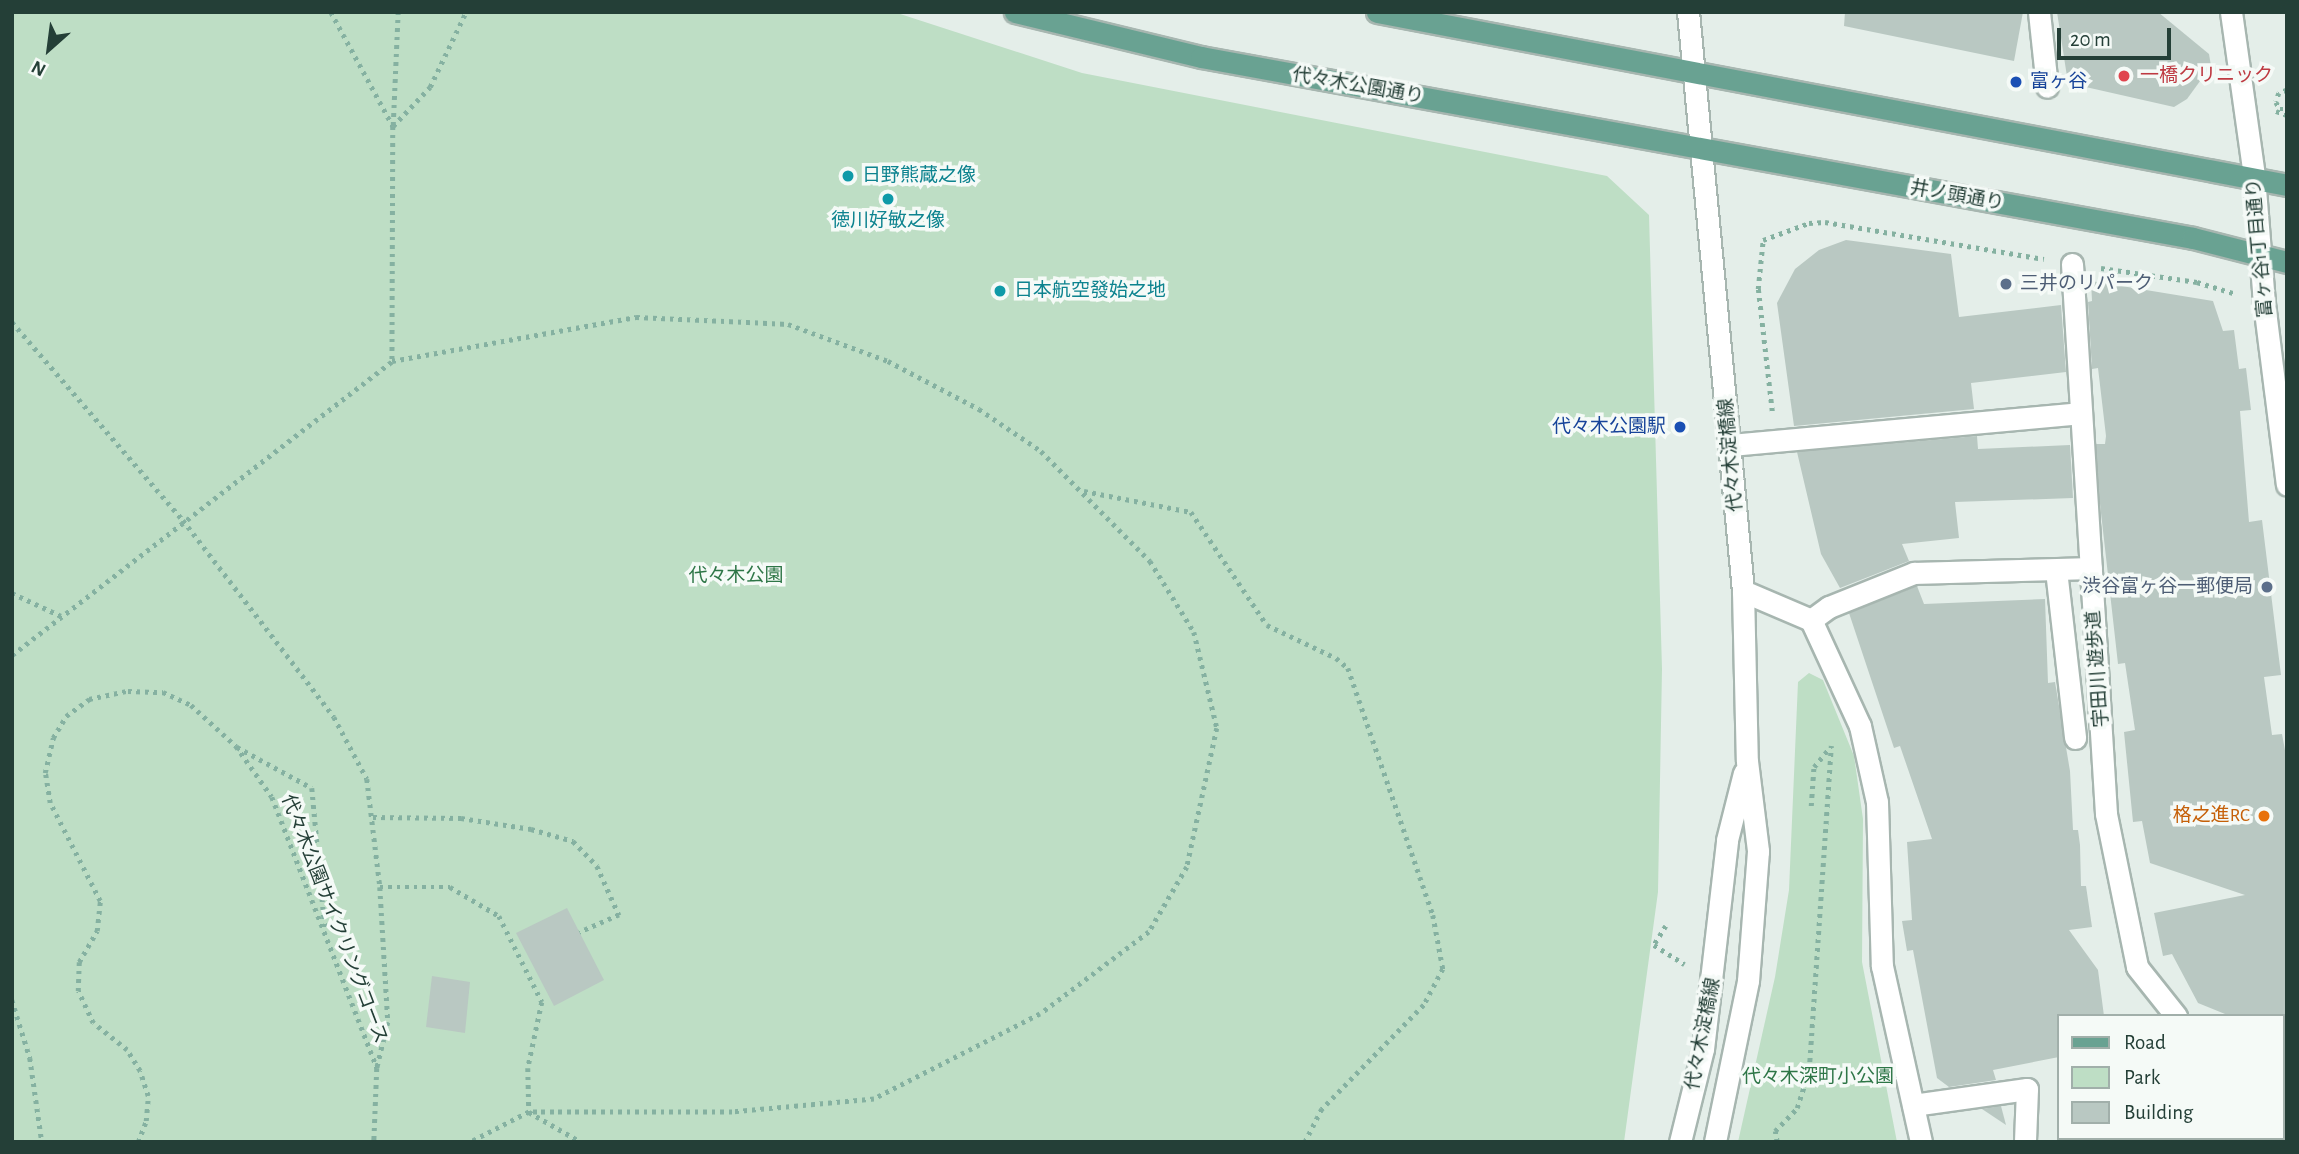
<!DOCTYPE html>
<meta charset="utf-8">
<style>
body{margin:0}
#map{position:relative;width:2299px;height:1154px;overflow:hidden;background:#e4eee9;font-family:"Alegreya Sans","Noto Sans JP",sans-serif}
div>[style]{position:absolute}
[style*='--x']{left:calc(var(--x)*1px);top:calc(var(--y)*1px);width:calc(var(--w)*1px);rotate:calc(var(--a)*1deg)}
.green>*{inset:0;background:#bedec5}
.building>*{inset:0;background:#b9c8c2}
.path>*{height:4.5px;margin-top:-2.25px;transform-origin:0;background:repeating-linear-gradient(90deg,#85b1a1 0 3.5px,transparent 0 8.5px)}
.roads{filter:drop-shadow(2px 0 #a7b6b0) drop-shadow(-2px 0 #a7b6b0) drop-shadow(0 2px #a7b6b0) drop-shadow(0 -2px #a7b6b0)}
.minor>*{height:21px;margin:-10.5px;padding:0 10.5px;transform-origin:10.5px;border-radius:10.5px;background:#fff}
.major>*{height:21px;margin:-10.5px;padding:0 10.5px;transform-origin:10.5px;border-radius:10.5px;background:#69a292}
.dots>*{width:19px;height:19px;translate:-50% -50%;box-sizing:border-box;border:4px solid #f5faf7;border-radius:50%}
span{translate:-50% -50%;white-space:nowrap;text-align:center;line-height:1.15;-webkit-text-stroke:7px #f5faf7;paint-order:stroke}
.health-label{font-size:19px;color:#be3a42}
.left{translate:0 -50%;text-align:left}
.transit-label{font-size:19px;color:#164399}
.right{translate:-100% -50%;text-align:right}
.street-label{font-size:19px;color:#243f37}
.culture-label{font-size:19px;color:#0d838f}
.service-label{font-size:19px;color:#4e5e75}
.park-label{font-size:19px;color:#2e7647}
.food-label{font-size:19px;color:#c56008}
.frame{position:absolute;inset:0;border:14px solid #243f37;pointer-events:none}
.legend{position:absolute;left:2057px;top:1014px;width:228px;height:126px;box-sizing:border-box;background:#f5faf7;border:2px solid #a1afaa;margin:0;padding:9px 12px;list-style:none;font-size:21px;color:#243f37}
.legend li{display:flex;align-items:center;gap:14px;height:35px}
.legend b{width:35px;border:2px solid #a1afaa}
.north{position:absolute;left:14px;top:14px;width:70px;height:70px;-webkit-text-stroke:5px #f5faf7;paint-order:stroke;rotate:208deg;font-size:19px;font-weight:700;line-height:28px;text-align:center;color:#243f37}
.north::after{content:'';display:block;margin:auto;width:24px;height:32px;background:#243f37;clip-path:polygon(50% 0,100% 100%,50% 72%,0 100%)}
.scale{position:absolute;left:2057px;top:28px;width:114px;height:32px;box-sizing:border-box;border:4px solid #243f37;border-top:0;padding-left:9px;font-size:21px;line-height:24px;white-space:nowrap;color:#243f37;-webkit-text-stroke:5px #f5faf7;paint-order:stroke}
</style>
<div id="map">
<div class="green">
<div style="clip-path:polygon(12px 12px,894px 12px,1082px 73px,1607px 176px,1649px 215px,1662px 669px,1658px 892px,1624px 1142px,12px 1142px)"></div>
<div style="clip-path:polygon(1809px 673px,1823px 680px,1854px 756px,1863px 819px,1862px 962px,1897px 1142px,1738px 1142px,1775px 977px,1789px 890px,1798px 682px)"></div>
</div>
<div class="building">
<div style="clip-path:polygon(1845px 12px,2023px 12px,2014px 61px,1844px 26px)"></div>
<div style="clip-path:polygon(2057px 12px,2158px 12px,2209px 54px,2211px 66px,2187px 99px,2174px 107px,2068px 83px)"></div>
<div style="clip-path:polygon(1846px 240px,1951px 254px,1959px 317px,2061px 305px,2066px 372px,1971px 383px,1974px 409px,1794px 426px,1777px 303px,1795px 269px,1819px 250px)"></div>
<div style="clip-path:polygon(2091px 281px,2213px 301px,2223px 331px,2234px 330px,2239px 369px,2246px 368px,2251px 410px,2240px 411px,2249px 522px,2262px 520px,2281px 675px,2264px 677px,2272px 735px,2282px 734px,2287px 761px,2287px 1038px,2283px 1016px,2230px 1016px,2198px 1003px,2172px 954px,2163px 956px,2154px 913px,2245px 895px,2150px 863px,2142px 821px,2133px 822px,2124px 732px,2135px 730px,2125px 663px,2118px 664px,2100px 504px,2096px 444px,2105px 444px,2106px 436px,2098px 368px,2092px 369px,2088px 302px,2092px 301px)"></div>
<div style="clip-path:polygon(1977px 436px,1978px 449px,2070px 445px,2073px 498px,1955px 502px,1959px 538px,1902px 544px,1909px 561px,1840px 588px,1821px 554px,1797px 452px)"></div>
<div style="clip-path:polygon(1917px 586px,1924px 604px,2045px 599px,2048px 683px,2055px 682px,2070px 771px,2073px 830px,2078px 830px,2080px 845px,2081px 886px,2086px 886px,2092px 927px,2069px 930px,2098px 970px,2104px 1016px,2059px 1016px,2059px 1057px,1993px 1070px,1996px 1080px,1949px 1087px,1937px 1078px,1913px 950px,1907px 951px,1902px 921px,1912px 920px,1907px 842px,1932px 839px,1900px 746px,1894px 748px,1849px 613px)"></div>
<div style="clip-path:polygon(567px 908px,604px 980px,554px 1006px,516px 933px)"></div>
<div style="clip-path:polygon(432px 976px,470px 982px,465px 1033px,426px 1027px)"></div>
<div style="clip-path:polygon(2001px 1106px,2006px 1125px,1982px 1109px)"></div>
</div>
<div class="path">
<div style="--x:331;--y:12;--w:130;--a:61.5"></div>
<div style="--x:393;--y:126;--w:235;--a:90.2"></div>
<div style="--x:2287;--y:90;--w:9;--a:159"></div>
<div style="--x:2279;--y:93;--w:9;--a:108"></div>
<div style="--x:2276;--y:102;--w:8;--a:60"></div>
<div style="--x:2280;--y:109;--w:7;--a:0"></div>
<div style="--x:2276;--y:111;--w:12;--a:20"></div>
<div style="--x:393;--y:125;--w:113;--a:-87.5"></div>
<div style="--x:393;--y:126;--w:54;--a:-46.5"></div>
<div style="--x:430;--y:87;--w:83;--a:-64.4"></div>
<div style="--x:2101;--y:268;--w:97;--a:8.3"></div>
<div style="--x:2197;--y:282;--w:39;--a:17"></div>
<div style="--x:12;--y:322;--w:262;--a:49.2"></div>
<div style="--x:183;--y:520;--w:248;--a:52.5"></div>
<div style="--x:334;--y:717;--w:70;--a:62"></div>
<div style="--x:367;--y:779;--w:109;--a:83.1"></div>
<div style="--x:380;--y:887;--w:135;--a:86.6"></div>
<div style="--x:388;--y:1022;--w:47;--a:103.4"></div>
<div style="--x:377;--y:1068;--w:74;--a:92.3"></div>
<div style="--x:1772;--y:411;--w:123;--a:-96.5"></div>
<div style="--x:1758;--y:289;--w:49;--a:-84.2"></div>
<div style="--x:1763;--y:240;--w:49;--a:-20.3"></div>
<div style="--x:1809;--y:223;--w:16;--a:-4"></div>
<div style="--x:1825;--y:222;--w:222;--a:9.6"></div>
<div style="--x:1084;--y:491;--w:109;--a:11.1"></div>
<div style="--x:1191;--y:512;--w:136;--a:56.1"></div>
<div style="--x:1267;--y:625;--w:76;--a:25.6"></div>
<div style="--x:1336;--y:658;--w:16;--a:40"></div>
<div style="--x:1348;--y:668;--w:261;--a:71"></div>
<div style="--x:1433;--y:915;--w:55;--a:79.5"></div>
<div style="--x:1443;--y:969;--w:41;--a:117.8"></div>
<div style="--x:1424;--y:1005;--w:146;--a:134.4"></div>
<div style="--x:1322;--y:1109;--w:37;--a:117"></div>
<div style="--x:12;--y:593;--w:54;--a:25.1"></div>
<div style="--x:12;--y:655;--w:480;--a:-37.7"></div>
<div style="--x:392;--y:361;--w:248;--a:-10.2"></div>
<div style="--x:636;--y:317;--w:152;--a:2.6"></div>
<div style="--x:788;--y:324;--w:107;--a:20.3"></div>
<div style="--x:888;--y:361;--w:103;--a:27.8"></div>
<div style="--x:979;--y:409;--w:75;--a:34.1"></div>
<div style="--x:1041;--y:451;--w:155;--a:45.3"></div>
<div style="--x:1150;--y:561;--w:84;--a:58.2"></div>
<div style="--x:1194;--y:632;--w:99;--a:76.5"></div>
<div style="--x:1217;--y:728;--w:142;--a:102.2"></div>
<div style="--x:1187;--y:867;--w:75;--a:120.3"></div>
<div style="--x:1149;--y:932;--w:136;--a:143"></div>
<div style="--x:1040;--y:1014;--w:186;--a:152.9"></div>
<div style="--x:874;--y:1099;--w:143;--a:174.8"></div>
<div style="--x:732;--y:1112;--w:203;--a:180"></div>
<div style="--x:529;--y:1112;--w:65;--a:152.7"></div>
<div style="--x:237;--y:747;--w:85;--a:28.7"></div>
<div style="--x:312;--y:788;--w:141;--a:84.7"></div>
<div style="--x:1811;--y:806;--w:39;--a:-86"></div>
<div style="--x:1814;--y:767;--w:26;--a:-51"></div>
<div style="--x:373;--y:817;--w:88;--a:0.7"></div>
<div style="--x:461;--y:818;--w:71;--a:8.9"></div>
<div style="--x:531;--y:829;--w:44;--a:15.9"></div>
<div style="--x:573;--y:841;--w:35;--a:46"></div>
<div style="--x:597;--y:866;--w:54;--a:65.8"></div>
<div style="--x:619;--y:915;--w:43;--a:156.4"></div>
<div style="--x:380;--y:887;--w:70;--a:0"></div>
<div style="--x:450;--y:887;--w:57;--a:30.6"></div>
<div style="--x:499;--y:916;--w:96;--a:63.4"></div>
<div style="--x:542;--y:1002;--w:67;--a:102"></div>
<div style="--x:528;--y:1068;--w:44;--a:88.7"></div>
<div style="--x:529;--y:1112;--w:60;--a:30"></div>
<div style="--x:1666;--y:926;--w:22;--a:122"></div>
<div style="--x:1654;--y:945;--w:36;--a:32"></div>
<div style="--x:12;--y:1000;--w:61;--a:72.8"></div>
<div style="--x:30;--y:1058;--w:85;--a:81.9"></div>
<div style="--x:2283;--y:1112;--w:4;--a:-27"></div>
<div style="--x:138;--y:1142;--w:22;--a:-69"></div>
<div style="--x:146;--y:1121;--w:25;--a:-85"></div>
<div style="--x:148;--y:1096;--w:26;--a:-108"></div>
<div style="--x:140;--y:1071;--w:25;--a:-122"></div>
<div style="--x:127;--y:1050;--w:43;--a:-141.5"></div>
<div style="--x:93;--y:1023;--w:35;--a:-115"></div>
<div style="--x:78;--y:991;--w:29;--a:-88"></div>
<div style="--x:79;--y:962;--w:36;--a:-60"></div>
<div style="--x:97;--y:931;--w:30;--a:-84"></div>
<div style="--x:100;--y:901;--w:110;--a:-117"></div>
<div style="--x:50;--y:803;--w:30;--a:-99"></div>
<div style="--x:45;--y:773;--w:36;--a:-77"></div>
<div style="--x:53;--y:738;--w:26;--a:-59"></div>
<div style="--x:66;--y:716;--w:29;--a:-36"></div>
<div style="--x:89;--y:699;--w:40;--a:-12"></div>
<div style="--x:128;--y:691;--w:35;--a:2"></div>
<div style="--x:163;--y:692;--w:31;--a:25"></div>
<div style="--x:191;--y:705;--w:61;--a:42.3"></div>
<div style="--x:236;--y:746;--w:62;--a:54.8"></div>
<div style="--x:272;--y:797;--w:291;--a:68.8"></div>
<div style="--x:1777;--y:1142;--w:11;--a:-100"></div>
<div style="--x:1775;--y:1131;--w:32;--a:-46"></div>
<div style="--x:1797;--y:1108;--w:40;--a:-72"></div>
<div style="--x:1809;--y:1070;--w:325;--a:-86.1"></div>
<div style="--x:2118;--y:1142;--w:4;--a:-76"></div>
<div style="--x:2226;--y:1142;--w:8;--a:-30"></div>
</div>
<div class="roads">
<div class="minor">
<div style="--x:1688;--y:12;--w:582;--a:84.57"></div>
<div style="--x:1743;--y:591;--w:170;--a:88.7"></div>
<div style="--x:1747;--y:761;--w:91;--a:83"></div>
<div style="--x:1758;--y:851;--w:130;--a:94.4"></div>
<div style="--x:1748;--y:981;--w:164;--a:101.6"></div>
<div style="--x:2039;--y:12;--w:75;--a:83.9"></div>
<div style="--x:2231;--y:12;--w:166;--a:82"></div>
<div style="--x:2254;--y:176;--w:127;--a:85.5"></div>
<div style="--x:2264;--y:303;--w:183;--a:82.8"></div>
<div style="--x:2072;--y:264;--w:551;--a:86.46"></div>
<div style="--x:2106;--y:814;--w:156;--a:78.5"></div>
<div style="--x:2137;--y:967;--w:63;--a:51.5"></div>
<div style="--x:1730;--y:445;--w:351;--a:-5.2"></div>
<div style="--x:2056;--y:570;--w:169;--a:83.5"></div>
<div style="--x:1743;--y:591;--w:74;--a:23.1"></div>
<div style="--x:1811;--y:620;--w:117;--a:65.2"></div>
<div style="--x:1860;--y:726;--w:78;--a:77.4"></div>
<div style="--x:1877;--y:802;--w:164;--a:88.3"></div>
<div style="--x:1882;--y:966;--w:180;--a:77.5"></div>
<div style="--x:1811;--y:620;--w:22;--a:-36"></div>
<div style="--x:1829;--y:607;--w:92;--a:-21.8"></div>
<div style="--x:1914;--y:573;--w:177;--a:-1.6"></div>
<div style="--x:2283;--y:1071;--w:4;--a:14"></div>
<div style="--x:1913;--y:1105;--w:115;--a:-8"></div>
<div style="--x:2027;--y:1089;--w:53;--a:92.2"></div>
<div style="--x:1680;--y:1142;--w:96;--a:-76.1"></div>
<div style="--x:1703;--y:1049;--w:210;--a:-83.4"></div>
<div style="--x:1727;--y:840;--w:69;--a:-75.8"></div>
</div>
<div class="major">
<div style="--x:1015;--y:12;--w:191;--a:13.6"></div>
<div style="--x:1201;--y:57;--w:1008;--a:10.34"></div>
<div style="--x:2193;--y:238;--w:97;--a:14.3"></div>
<div style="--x:1377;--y:12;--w:926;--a:10.76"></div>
</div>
</div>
<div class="dots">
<div style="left:2124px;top:76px;background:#e0444e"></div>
<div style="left:2016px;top:82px;background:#1a4fb4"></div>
<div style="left:848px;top:176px;background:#0f9aa8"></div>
<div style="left:888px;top:199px;background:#0f9aa8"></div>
<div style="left:2006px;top:284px;background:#5c6f8a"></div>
<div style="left:1000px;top:291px;background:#0f9aa8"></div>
<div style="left:1680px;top:427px;background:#1a4fb4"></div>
<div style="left:2267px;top:587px;background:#5c6f8a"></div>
<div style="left:2264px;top:816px;background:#e8710a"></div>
</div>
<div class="health-label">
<span class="left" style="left:2140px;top:76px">一橋クリニック</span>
</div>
<div class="transit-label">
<span class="left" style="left:2030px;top:82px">富ヶ谷</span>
<span class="right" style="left:1666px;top:427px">代々木公園駅</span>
</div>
<div class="street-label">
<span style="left:1358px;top:86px;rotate:10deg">代々木公園通り</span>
<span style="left:1957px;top:196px;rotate:10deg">井ノ頭通り</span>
<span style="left:2260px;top:248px;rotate:-95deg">富ヶ谷1丁目通り</span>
<span style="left:1731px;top:455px;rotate:-95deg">代々木淀橋線</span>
<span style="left:2098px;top:669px;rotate:-94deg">宇田川 遊歩道</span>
<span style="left:334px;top:919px;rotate:69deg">代々木公園サイクリングコース</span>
<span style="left:1703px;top:1034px;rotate:-79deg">代々木淀橋線</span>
</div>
<div class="culture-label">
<span class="left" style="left:862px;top:176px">日野熊蔵之像</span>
<span style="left:888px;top:221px">徳川好敏之像</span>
<span class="left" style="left:1014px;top:291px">日本航空發始之地</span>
</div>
<div class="service-label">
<span class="left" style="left:2020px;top:284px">三井のリパーク</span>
<span class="right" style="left:2253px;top:587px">渋谷富ヶ谷一郵便局</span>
</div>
<div class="park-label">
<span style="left:736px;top:576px">代々木公園</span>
<span style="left:1818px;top:1077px">代々木深町小公園</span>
</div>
<div class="food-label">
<span class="right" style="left:2250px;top:816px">格之進RC</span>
</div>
<div class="frame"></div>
<ul class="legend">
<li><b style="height:9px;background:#69a292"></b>Road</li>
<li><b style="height:19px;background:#bedec5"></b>Park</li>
<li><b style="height:19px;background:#b9c8c2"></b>Building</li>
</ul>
<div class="north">N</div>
<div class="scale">20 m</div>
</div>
